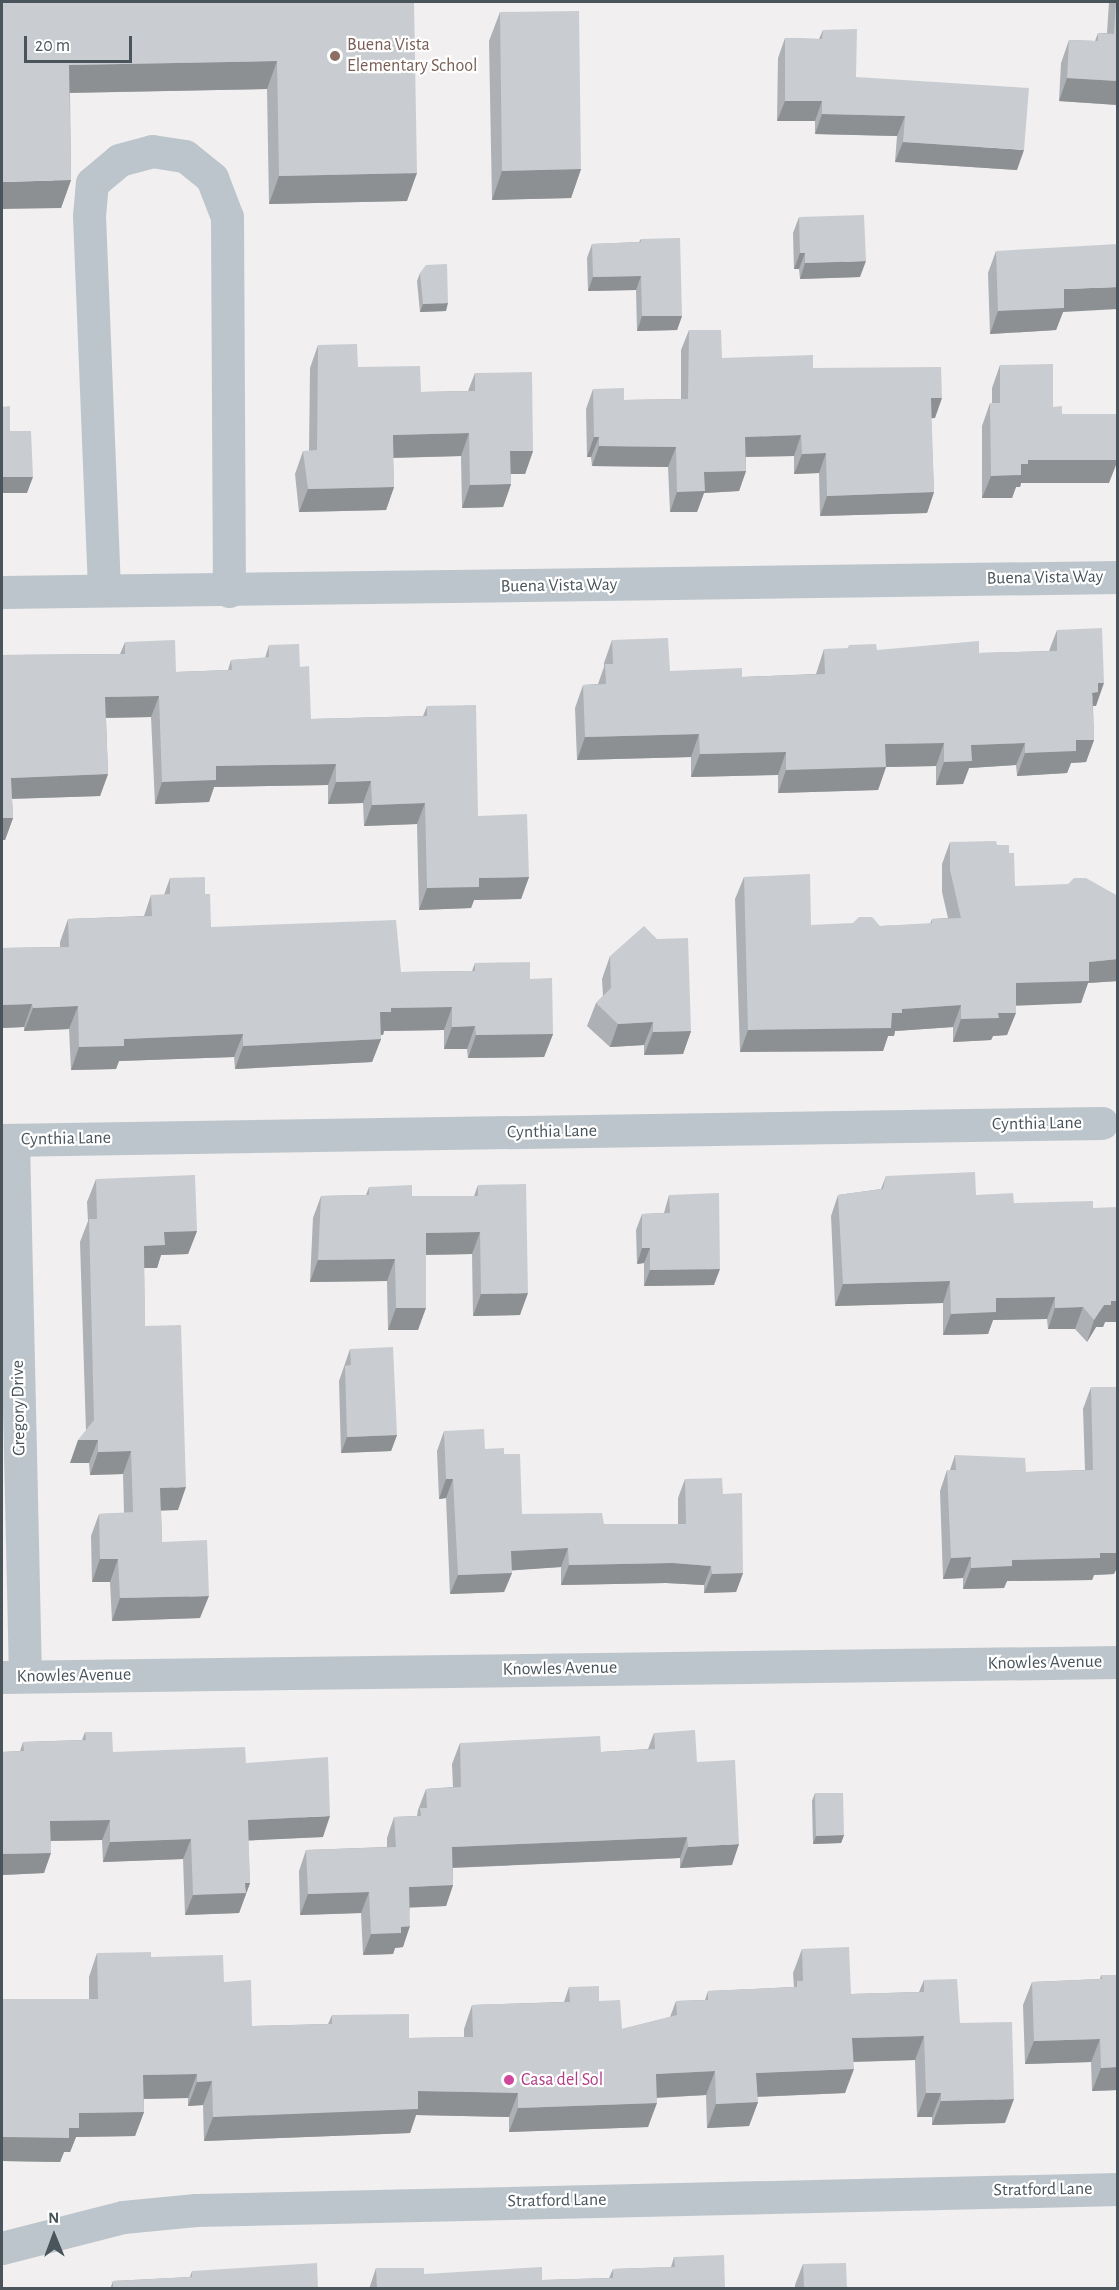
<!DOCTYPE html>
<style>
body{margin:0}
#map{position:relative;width:1119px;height:2290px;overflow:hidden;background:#f1efef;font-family:"Alegreya Sans",sans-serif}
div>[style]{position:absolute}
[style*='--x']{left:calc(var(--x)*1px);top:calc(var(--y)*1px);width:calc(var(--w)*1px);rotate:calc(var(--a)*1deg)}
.minor>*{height:33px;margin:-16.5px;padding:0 16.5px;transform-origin:16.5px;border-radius:16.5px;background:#bcc5cb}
.wall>*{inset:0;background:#adb0b4}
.shaded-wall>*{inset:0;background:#8d9092}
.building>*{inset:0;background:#c9cdd1}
.dots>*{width:16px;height:16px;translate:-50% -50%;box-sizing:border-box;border:3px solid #fff;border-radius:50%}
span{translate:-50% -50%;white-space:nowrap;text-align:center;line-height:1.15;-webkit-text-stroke:4.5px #fff;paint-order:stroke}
.education-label{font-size:18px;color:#785e54}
.left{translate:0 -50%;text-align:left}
.street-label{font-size:18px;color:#49545b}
.hotel-label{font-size:18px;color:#b23c85}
.frame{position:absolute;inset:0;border:3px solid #49545b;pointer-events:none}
.north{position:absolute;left:24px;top:2206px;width:60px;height:60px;-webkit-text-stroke:4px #fff;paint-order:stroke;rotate:359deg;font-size:16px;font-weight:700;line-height:24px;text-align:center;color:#49545b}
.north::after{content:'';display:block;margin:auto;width:21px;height:27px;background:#49545b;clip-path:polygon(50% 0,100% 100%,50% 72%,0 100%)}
.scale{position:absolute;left:24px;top:36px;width:108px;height:27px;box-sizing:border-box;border:3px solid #49545b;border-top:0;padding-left:8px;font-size:18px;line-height:21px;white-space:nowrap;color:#49545b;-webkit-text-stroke:4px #fff;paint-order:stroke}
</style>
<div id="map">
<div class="minor">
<div style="--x:104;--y:589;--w:373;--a:-92.3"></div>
<div style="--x:89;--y:216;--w:33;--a:-85"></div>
<div style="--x:92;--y:183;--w:35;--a:-40"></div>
<div style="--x:119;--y:160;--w:34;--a:-15"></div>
<div style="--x:152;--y:151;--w:33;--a:9"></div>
<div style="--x:185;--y:156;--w:35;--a:39"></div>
<div style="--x:212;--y:178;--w:42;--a:69"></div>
<div style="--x:227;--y:217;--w:374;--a:89.7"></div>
<div style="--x:2;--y:592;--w:1116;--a:-0.77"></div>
<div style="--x:2;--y:1140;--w:1100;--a:-0.89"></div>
<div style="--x:13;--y:1140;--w:536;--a:88.72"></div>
<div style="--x:2;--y:1677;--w:1116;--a:-0.77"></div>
<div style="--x:2;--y:2248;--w:125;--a:-14.4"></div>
<div style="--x:123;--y:2217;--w:73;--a:-5.5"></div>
<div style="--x:196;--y:2210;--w:922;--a:-1.3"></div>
</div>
<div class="wall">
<div style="clip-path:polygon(2px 2px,414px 2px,407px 201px,269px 204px,267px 89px,70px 93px,71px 180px,61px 208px)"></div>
<div style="clip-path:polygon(1109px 2px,1118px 2px,1118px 105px,1059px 101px,1061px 63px,1069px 40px,1095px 41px,1098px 33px,1107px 33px)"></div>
<div style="clip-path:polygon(500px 12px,581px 169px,571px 198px,492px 200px,489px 41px)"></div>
<div style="clip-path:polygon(823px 30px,856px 77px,1017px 170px,895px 162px,897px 136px,815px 134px,815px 121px,777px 121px,778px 58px,785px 38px,819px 39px)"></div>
<div style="clip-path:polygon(799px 217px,860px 277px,800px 279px,799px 269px,794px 269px,793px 233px)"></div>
<div style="clip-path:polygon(641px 239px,682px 316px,677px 330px,637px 331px,636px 290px,588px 291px,587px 258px,592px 244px,639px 242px)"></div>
<div style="clip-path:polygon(996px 251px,1063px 312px,1056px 330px,990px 334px,988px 273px)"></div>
<div style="clip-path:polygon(420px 273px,446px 311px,420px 312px,417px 281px)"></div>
<div style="clip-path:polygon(689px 330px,722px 358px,813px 368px,935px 418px,931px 418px,934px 492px,927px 513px,820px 516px,819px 473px,794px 474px,794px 456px,746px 457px,746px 471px,739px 491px,704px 493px,697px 512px,670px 512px,668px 467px,592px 466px,591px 457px,587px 457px,586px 409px,593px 389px,624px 400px,681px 399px,681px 350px)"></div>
<div style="clip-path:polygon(318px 345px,358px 367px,421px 392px,468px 391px,475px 373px,533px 451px,525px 474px,511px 474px,511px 484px,503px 507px,462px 508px,461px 456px,393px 458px,394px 487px,386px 510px,299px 512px,295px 474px,303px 451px,309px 451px,310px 368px)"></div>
<div style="clip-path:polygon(1000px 365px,1062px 414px,1109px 483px,1021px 483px,1020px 487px,1016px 487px,1012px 498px,982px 498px,982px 426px,990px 403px,992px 403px,992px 388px)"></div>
<div style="clip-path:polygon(1057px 630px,1096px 706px,1093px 706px,1094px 740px,1086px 762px,1071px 763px,1067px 773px,1017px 776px,1016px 765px,969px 768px,963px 784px,936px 785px,936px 766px,886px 767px,878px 790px,778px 793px,778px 775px,691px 777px,691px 757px,577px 760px,575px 708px,583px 685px,598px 684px,604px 667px,604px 663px,612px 640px,670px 671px,742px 677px,816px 674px,824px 649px,848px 649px,849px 645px,877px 650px,979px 653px,1049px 651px)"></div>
<div style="clip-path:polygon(125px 642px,176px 672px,228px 670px,231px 660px,265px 658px,269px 645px,300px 667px,311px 719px,423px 716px,427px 706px,478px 816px,529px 877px,521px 899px,474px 900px,471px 908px,419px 910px,417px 824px,364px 826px,363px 803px,328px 804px,328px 785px,214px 787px,209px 802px,155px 804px,151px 717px,106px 718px,108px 774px,100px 796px,12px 799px,13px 818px,5px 840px,2px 840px,2px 655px,120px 654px)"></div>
<div style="clip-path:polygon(950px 842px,997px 845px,1009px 853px,1015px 886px,1117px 895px,1118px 893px,1118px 981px,1088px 983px,1081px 1003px,1016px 1005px,1007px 1035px,993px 1036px,991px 1040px,953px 1042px,953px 1027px,895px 1031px,894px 1036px,888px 1036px,883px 1051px,740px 1052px,735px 899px,744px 877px,811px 925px,880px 926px,930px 924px,932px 919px,948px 918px,942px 892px,942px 864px)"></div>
<div style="clip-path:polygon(170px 878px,205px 894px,211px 927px,401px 972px,472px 971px,475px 963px,530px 979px,553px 1034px,544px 1057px,468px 1058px,467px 1049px,444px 1049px,444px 1030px,384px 1031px,383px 1035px,381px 1035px,381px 1039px,372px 1062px,235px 1069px,234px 1057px,119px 1061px,116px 1069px,71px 1070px,69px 1029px,24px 1031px,24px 1027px,2px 1028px,2px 948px,60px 947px,60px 942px,68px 919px,144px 916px,151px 895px,164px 895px)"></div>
<div style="clip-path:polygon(610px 956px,691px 1031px,683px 1054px,644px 1055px,644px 1045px,610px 1047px,587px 1026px,596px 1003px,603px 996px,602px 979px)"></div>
<div style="clip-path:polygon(886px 1176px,1014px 1203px,1093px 1208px,1105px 1322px,1103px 1327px,1096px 1327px,1087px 1342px,1075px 1329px,1048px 1329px,1047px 1319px,993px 1320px,988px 1334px,943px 1335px,943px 1303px,835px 1306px,831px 1216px,838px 1195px,881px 1189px)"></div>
<div style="clip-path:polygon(96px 1179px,197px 1231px,188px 1254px,161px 1255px,157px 1268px,144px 1268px,145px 1326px,178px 1510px,161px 1510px,162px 1542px,200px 1618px,112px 1621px,110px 1582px,92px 1582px,91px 1536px,99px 1514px,124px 1513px,123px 1474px,90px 1475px,89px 1463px,70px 1463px,86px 1431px,80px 1242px,88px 1221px,87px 1202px)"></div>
<div style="clip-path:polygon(478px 1185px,520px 1315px,473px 1316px,472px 1254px,426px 1255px,418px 1330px,388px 1330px,387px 1281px,310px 1282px,313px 1218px,321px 1196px,366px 1195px,369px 1187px,412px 1196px,474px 1196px)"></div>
<div style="clip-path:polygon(669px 1195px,714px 1285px,644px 1286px,644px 1263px,637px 1264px,636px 1230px,642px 1214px,664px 1213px)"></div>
<div style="clip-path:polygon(350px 1349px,397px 1435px,391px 1451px,341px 1453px,339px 1381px)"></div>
<div style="clip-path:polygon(1091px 1387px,1114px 1574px,1094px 1575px,1092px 1580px,1007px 1581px,1004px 1588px,963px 1589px,963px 1578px,943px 1579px,940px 1491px,947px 1470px,950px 1470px,955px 1455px,1026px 1472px,1085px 1470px,1083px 1409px)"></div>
<div style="clip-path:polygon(444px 1431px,485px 1449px,504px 1454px,522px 1514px,604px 1524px,678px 1524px,678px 1498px,685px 1479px,723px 1494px,743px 1573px,736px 1592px,704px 1593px,704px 1585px,666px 1583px,561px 1585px,561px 1567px,511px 1570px,512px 1573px,504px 1592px,450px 1594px,446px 1498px,439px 1499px,437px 1451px)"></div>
<div style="clip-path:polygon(85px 1732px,113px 1752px,246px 1763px,323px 1837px,248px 1840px,250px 1883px,239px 1913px,185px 1915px,183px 1859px,103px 1862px,102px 1840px,51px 1841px,44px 1873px,2px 1875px,2px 1752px,20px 1751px,23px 1742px,82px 1740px)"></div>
<div style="clip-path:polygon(654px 1733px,697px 1762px,732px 1865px,680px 1868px,680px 1858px,453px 1868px,453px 1885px,446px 1906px,410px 1907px,403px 1947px,395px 1948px,393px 1954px,363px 1955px,361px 1913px,300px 1915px,299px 1871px,306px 1850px,387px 1847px,387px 1838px,394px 1817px,417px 1816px,418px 1810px,426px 1789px,453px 1787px,452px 1764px,460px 1743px,601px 1752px,648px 1749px)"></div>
<div style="clip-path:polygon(815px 1793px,844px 1835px,841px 1843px,813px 1844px,812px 1801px)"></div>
<div style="clip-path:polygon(802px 1949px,851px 1994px,919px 1992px,924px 1980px,960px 2023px,1005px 2123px,932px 2125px,932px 2117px,917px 2117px,915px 2060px,853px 2062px,845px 2093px,757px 2097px,758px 2102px,749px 2126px,707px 2128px,706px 2095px,657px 2098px,648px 2127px,509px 2132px,509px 2117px,416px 2115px,410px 2133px,204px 2141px,203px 2105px,188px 2106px,188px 2098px,144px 2099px,144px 2112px,135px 2136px,76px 2137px,70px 2152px,64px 2152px,60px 2162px,2px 2161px,2px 1999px,89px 1999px,89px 1977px,97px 1953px,151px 1957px,224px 1982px,252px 2026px,328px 2024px,332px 2015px,409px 2038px,464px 2037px,464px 2029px,472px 2005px,564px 2002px,569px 1987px,599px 2001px,622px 2029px,670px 2017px,676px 2001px,705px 2000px,708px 1991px,794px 1987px,793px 1973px)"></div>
<div style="clip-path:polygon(1101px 1975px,1118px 1975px,1118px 2090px,1092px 2091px,1091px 2062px,1025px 2064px,1023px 2005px,1032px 1982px,1100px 1979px)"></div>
<div style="clip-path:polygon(674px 2257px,725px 2289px,369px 2289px,376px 2268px,424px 2274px,542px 2280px,609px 2278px,613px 2269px,671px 2267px)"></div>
<div style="clip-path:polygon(803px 2264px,847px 2289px,795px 2288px,795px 2285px)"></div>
<div style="clip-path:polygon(192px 2271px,318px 2289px,110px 2289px,113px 2281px,190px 2277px)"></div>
</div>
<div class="shaded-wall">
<div style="clip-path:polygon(277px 61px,267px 89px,59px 93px,69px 65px)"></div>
<div style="clip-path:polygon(1067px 78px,1118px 81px,1118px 105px,1059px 101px)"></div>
<div style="clip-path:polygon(785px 101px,822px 101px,815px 121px,777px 121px)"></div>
<div style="clip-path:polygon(822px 114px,905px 116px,897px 136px,815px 134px)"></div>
<div style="clip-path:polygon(903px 142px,1024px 150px,1017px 170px,895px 162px)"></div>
<div style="clip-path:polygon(581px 169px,571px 198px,492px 200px,502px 171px)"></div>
<div style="clip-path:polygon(417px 173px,407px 201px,269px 204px,279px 176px)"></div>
<div style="clip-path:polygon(71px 180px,61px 208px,2px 209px,2px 182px)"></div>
<div style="clip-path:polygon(800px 253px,805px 253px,799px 269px,794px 269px)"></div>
<div style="clip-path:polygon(866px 261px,860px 277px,800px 279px,805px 263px)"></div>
<div style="clip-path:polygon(641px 276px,636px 290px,588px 291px,593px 277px)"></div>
<div style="clip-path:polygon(1118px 287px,1118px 309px,1063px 312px,1056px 330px,990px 334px,998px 311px,1064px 289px)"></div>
<div style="clip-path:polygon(448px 303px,446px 311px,420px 312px,423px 304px)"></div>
<div style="clip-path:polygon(642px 316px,682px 316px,677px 330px,637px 331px)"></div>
<div style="clip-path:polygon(931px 398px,942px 398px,935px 418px,923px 419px)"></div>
<div style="clip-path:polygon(469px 433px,461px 456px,384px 458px,393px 435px)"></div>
<div style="clip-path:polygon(801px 435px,794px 456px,738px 457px,745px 437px)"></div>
<div style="clip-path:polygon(594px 437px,599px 437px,591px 457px,587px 457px)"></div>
<div style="clip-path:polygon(599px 446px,676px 447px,668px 467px,592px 466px)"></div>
<div style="clip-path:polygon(510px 451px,533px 451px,525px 474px,502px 474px)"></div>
<div style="clip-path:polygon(826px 453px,819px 473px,794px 474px,802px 454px)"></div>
<div style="clip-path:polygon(1028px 460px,1118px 460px,1109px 483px,1021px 483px,1020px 487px,1016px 487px,1012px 498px,982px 498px,991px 476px,1021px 464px)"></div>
<div style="clip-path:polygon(746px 471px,739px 491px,704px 493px,697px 512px,670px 512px,677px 492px,704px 472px)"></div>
<div style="clip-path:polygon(2px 477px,33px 477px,27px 493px,2px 493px)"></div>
<div style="clip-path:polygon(511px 484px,503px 507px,462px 508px,470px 485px)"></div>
<div style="clip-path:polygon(394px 487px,386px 510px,299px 512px,308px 489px)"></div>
<div style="clip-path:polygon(934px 492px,927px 513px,820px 516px,827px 496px)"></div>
<div style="clip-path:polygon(1098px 683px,1104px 683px,1096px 706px,1093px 706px,1092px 693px)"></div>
<div style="clip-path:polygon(159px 696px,151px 717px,97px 718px,105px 697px)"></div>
<div style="clip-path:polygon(699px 734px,691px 757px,577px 760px,585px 737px)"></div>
<div style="clip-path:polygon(1076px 740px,1094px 740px,1086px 762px,1071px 763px,1067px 773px,1017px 776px,1025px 753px)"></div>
<div style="clip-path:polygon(944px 743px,936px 766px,886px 767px,878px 790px,778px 793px,786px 770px,885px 744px)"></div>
<div style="clip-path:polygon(1025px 743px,1016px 765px,969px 768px,963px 784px,936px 785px,944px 762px,971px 745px)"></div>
<div style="clip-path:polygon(786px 752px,778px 775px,691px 777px,700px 754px)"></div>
<div style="clip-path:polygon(336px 764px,328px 785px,214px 787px,209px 802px,155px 804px,162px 782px,216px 766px)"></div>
<div style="clip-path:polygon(108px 774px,100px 796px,4px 799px,11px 778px)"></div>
<div style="clip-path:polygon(371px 781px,363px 803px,328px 804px,336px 782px)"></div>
<div style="clip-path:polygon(425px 803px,417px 824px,364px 826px,372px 805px)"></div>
<div style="clip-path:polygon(2px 818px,13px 818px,5px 840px,2px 840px)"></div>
<div style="clip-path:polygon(529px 877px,521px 899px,474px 900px,471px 908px,419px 910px,427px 888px,479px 878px)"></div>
<div style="clip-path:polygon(1118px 959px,1118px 981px,1088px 983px,1081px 1003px,1008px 1006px,1016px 983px,1089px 962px)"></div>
<div style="clip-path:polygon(32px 1004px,24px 1027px,2px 1028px,2px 1005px)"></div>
<div style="clip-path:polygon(961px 1005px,953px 1027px,895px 1031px,894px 1036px,888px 1036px,883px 1051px,740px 1052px,748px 1030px,892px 1013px,902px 1009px)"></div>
<div style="clip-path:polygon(78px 1006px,69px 1029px,24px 1031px,33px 1008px)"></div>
<div style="clip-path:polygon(452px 1007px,444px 1030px,384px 1031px,383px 1035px,372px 1035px,380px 1012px,391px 1008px)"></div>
<div style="clip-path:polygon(998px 1013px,1016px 1013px,1007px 1035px,993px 1036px,991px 1040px,953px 1042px,961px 1019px)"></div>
<div style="clip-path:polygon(653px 1022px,644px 1045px,610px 1047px,618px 1024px)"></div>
<div style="clip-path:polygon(475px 1026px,467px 1049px,444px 1049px,452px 1027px)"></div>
<div style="clip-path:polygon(691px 1031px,683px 1054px,644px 1055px,653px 1032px)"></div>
<div style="clip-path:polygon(243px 1034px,234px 1057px,119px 1061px,116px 1069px,71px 1070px,79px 1047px,124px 1039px)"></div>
<div style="clip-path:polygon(553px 1034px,544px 1057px,468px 1058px,476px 1035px)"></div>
<div style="clip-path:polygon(381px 1039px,372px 1062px,235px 1069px,243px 1046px)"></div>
<div style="clip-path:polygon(197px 1231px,188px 1254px,161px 1255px,157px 1268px,136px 1268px,144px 1246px,164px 1232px)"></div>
<div style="clip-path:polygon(480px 1232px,472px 1254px,418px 1255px,426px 1233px)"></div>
<div style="clip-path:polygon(642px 1248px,650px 1248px,644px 1263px,637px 1264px)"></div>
<div style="clip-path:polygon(395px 1259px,387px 1281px,310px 1282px,318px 1260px)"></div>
<div style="clip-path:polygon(720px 1269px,714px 1285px,644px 1286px,650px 1270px)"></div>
<div style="clip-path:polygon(950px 1281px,943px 1303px,835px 1306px,843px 1284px)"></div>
<div style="clip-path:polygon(528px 1293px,520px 1315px,473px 1316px,481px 1294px)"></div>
<div style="clip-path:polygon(1055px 1297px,1047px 1319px,993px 1320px,988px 1334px,943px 1335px,951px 1314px,996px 1298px)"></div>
<div style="clip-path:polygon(1111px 1301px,1118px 1301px,1118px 1322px,1105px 1322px,1103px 1327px,1096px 1327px,1087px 1342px,1094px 1320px,1104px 1305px)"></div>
<div style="clip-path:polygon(1083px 1307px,1075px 1329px,1048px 1329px,1055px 1308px)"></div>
<div style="clip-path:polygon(396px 1308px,426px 1308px,418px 1330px,388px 1330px)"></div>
<div style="clip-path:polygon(397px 1435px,391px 1451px,341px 1453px,347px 1437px)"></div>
<div style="clip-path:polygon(78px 1440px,98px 1440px,89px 1463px,70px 1463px)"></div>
<div style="clip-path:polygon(131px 1451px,123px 1474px,90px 1475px,98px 1452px)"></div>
<div style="clip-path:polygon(446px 1479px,453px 1479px,446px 1498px,439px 1499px)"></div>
<div style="clip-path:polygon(186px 1487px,178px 1510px,152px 1511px,160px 1488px)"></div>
<div style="clip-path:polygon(568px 1548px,561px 1567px,504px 1571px,511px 1551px)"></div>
<div style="clip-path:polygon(1100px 1553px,1118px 1553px,1118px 1566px,1114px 1574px,1094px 1575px,1092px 1580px,1007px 1581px,1004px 1588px,963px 1589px,971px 1568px,1012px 1560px)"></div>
<div style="clip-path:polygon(971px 1557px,963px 1578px,943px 1579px,951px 1558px)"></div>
<div style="clip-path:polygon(100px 1559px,118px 1559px,110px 1582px,92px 1582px)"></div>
<div style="clip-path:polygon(673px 1563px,711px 1566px,704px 1585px,666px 1583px,561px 1585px,569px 1565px)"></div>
<div style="clip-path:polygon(512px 1573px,504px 1592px,450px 1594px,458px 1575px)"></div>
<div style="clip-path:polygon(743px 1573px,736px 1592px,704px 1593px,712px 1574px)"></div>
<div style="clip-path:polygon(209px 1596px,200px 1618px,112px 1621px,120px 1598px)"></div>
<div style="clip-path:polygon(330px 1816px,323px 1837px,240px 1841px,248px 1820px)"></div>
<div style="clip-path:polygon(110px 1820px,102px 1840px,43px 1841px,50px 1821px)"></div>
<div style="clip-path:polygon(844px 1835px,841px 1843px,813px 1844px,816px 1836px)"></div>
<div style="clip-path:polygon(687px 1837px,680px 1858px,444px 1868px,452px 1847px)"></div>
<div style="clip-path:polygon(191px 1839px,183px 1859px,103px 1862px,110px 1842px)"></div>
<div style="clip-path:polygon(739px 1844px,732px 1865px,680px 1868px,688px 1847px)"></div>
<div style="clip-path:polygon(51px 1853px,44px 1873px,2px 1875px,2px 1854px)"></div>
<div style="clip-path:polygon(245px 1883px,250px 1883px,239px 1913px,185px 1915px,193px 1895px)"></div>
<div style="clip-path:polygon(453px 1885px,446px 1906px,401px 1908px,409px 1887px)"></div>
<div style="clip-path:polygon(369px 1892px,361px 1913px,300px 1915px,308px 1894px)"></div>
<div style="clip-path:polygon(410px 1926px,403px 1947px,395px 1948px,393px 1954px,363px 1955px,371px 1934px,401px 1927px)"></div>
<div style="clip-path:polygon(924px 2036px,915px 2060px,844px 2062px,852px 2038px)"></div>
<div style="clip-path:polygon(1100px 2039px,1091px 2062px,1025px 2064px,1034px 2041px)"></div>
<div style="clip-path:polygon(1118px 2067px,1118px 2090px,1092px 2091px,1101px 2068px)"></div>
<div style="clip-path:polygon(854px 2069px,845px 2093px,748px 2097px,756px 2073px)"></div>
<div style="clip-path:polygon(715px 2071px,706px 2095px,647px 2098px,656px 2074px)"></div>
<div style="clip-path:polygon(197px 2074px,188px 2098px,135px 2099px,143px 2075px)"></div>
<div style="clip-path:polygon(212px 2081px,203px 2105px,188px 2106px,197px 2082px)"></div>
<div style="clip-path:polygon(418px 2091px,518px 2093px,509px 2117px,416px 2115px,410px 2133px,204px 2141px,213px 2117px)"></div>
<div style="clip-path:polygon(926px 2093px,941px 2093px,932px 2117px,917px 2117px)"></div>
<div style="clip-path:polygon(1014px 2099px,1005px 2123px,932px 2125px,941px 2101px)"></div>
<div style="clip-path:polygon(758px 2102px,749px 2126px,707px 2128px,716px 2104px)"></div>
<div style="clip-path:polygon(657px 2103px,648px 2127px,509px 2132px,518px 2108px)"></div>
<div style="clip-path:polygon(144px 2112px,135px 2136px,76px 2137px,70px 2152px,64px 2152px,60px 2162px,2px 2161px,2px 2137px,69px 2128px,79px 2113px)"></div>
</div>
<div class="building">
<div style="clip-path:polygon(2px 2px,414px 2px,417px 173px,279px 176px,277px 61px,69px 65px,71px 180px,2px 182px)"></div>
<div style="clip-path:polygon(1116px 2px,1118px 2px,1118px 81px,1067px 78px,1069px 40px,1098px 41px,1098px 33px,1114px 34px)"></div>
<div style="clip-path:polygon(579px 11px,581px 169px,502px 171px,500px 12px)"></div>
<div style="clip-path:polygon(857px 29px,856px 77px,1029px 88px,1024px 150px,903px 142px,905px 116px,822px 114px,822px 101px,785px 101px,785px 38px,822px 39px,823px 30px)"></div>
<div style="clip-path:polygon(864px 215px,866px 261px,805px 263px,805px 253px,800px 253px,799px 217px)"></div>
<div style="clip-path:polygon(680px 238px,682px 316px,642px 316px,641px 276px,593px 277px,592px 244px,641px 242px,641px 239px)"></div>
<div style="clip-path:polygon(1118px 244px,1118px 287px,1064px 289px,1064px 308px,998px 311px,996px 251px)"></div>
<div style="clip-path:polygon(447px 264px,448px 303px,423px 304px,420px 273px,426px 265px)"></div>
<div style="clip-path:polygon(689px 330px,721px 330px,722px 358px,813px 355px,813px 368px,941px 367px,942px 398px,931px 398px,934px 492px,827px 496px,826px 453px,802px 454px,801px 435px,745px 437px,746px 471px,704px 472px,705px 491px,677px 492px,676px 447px,599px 446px,599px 437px,594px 437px,593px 389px,624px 388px,624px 400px,688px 399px)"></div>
<div style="clip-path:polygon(357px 344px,358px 367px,420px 366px,421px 392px,475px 391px,475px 373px,532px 372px,533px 451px,510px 451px,511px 484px,470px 485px,469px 433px,393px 435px,394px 487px,308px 489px,303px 451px,317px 450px,318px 345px)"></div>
<div style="clip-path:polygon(1053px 364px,1053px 407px,1062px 406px,1062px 414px,1117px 414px,1118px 460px,1028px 460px,1028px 464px,1021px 464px,1021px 475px,991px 476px,990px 403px,1000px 403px,1000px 365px)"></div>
<div style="clip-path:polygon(10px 406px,10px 431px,31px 431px,33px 477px,2px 477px,2px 407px)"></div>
<div style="clip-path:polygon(1102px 628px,1104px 683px,1098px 683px,1098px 692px,1092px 693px,1094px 740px,1076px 740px,1076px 751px,1025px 753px,1025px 743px,971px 745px,972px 761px,944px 762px,944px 743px,885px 744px,886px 767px,786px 770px,786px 752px,700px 754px,699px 734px,585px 737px,583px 685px,606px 684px,605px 664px,613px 664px,612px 640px,668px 638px,670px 671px,742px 668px,742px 677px,825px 674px,824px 649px,849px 648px,849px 645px,876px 644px,877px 650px,979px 641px,979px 653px,1057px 651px,1057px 630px)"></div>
<div style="clip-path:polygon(175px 640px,176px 672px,232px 670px,231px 660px,269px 657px,269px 645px,299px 644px,300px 667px,309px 666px,311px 719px,427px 716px,427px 706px,476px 705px,478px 816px,527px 814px,529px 877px,479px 878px,479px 887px,427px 888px,425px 803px,372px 805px,371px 781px,336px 782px,336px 764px,216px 766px,216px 780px,162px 782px,159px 696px,105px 697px,108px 774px,11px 778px,13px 818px,2px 818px,2px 655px,125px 654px,125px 642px)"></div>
<div style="clip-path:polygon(996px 841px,997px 845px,1009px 845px,1009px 853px,1014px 853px,1015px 886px,1068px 884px,1074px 878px,1086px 878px,1118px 896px,1118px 959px,1089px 962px,1089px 981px,1016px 983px,1016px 1013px,998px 1013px,999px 1018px,961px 1019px,961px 1005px,902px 1009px,902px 1013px,892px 1013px,891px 1028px,748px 1030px,744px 877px,810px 874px,811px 925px,853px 923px,859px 917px,872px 917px,880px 926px,932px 923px,932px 919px,961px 918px,950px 870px,950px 842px)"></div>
<div style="clip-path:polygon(205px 877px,205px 894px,210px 894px,211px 927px,396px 920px,401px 972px,475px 971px,475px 963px,530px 962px,530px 979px,552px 978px,553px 1034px,476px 1035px,475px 1026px,452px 1027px,452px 1007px,391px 1008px,391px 1012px,380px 1012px,381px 1039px,243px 1046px,243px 1034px,124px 1039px,124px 1046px,79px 1047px,78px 1006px,33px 1008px,32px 1004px,2px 1005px,2px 948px,69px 947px,68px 919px,152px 916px,151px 895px,170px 894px,170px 878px)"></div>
<div style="clip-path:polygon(644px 926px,657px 939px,688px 938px,691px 1031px,653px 1032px,653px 1022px,618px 1024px,596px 1003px,611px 988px,610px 956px)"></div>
<div style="clip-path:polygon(975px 1172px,976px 1195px,1013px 1193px,1014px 1203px,1093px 1201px,1093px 1208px,1118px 1207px,1118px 1301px,1111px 1301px,1111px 1305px,1104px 1305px,1094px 1320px,1083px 1307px,1055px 1308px,1055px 1297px,996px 1298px,996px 1312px,951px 1314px,950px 1281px,843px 1284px,838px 1195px,883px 1189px,886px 1176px)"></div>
<div style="clip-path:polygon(195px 1175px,197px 1231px,164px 1232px,165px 1245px,144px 1246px,145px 1326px,181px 1325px,186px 1487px,160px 1488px,162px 1542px,207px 1540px,209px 1596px,120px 1598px,118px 1559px,100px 1559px,99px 1514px,133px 1512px,131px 1451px,98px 1452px,98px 1440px,78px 1440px,94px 1420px,89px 1219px,97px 1219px,96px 1179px)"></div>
<div style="clip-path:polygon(526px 1184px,528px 1293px,481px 1294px,480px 1232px,426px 1233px,426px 1308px,396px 1308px,395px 1259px,318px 1260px,321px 1196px,369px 1195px,369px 1187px,412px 1185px,412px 1196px,478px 1196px,478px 1185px)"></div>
<div style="clip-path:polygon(719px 1193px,720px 1269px,650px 1270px,650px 1248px,642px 1248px,642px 1214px,670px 1213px,669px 1195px)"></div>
<div style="clip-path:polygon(393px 1347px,397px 1435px,347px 1437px,345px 1366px,351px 1365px,350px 1349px)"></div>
<div style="clip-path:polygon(1091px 1387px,1118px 1387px,1118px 1553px,1100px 1553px,1100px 1558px,1012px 1560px,1012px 1566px,971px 1568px,971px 1557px,951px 1558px,947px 1470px,956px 1470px,955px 1455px,1025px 1458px,1026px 1472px,1093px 1470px)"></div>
<div style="clip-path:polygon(484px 1429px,485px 1449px,504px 1448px,504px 1454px,520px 1454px,522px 1514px,602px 1513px,604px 1524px,686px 1524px,685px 1479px,722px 1478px,723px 1494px,742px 1493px,743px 1573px,712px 1574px,711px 1566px,673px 1563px,569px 1565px,568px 1548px,511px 1551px,512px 1573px,458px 1575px,453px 1479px,446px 1479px,444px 1431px)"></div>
<div style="clip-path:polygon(695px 1730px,697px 1762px,735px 1760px,739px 1844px,688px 1847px,687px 1837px,452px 1847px,453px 1885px,409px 1887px,410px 1926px,401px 1927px,401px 1933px,371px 1934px,369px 1892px,308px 1894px,306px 1850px,396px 1847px,394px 1817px,421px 1816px,420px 1808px,427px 1808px,426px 1789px,461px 1787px,460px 1743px,600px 1736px,601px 1752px,655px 1749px,654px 1733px)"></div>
<div style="clip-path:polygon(85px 1732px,112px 1732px,113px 1752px,245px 1747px,246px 1763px,328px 1757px,330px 1816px,248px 1820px,250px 1883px,245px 1883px,246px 1893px,193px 1895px,191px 1839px,110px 1842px,110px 1820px,50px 1821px,51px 1853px,2px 1854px,2px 1752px,24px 1751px,23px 1742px,86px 1740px)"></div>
<div style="clip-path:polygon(815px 1793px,843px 1793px,844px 1835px,816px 1836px)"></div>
<div style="clip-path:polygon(849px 1947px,851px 1994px,924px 1992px,924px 1980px,957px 1979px,960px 2023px,1012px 2022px,1014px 2099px,941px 2101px,941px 2093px,926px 2093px,924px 2036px,852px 2038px,854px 2069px,756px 2073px,758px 2102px,716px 2104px,715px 2071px,656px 2074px,657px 2103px,518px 2108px,518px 2093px,418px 2091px,418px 2109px,213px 2117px,212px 2081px,197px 2082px,197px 2074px,143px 2075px,144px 2112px,79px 2113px,79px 2128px,69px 2128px,69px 2138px,2px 2137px,2px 1999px,98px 1999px,97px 1953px,151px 1952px,151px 1957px,223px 1955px,224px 1982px,251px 1980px,252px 2026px,332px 2024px,332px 2015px,409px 2014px,409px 2038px,473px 2037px,472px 2005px,570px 2002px,569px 1987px,599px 1986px,599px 2001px,620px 2000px,622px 2029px,677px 2015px,676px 2001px,708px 2000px,708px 1991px,797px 1987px,797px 1981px,803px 1981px,802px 1949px)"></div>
<div style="clip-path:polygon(1101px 1975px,1118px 1975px,1118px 2067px,1101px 2068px,1100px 2039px,1034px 2041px,1032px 1982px,1102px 1979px)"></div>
<div style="clip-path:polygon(724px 2255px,725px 2289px,377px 2289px,376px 2268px,424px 2268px,424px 2274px,542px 2267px,542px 2280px,613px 2278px,613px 2269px,675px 2267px,674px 2257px)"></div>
<div style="clip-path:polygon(317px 2263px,318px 2289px,113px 2289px,113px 2281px,192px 2277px,192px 2271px)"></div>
<div style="clip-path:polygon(846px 2263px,847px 2289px,789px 2289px,804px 2288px,803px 2264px)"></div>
</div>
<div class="dots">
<div style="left:335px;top:56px;background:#8d6e63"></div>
<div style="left:509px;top:2080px;background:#d1479c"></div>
</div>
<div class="education-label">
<span class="left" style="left:347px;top:56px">Buena Vista<br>Elementary School</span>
</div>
<div class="street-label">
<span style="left:1045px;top:578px;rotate:-1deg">Buena Vista Way</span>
<span style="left:559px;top:586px;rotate:-1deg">Buena Vista Way</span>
<span style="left:1037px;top:1124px;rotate:-1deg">Cynthia Lane</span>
<span style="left:552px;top:1132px;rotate:-1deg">Cynthia Lane</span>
<span style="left:66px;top:1139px;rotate:-1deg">Cynthia Lane</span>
<span style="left:19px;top:1408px;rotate:-91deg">Gregory Drive</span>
<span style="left:1045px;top:1663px;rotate:-1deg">Knowles Avenue</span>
<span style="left:560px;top:1669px;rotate:-1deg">Knowles Avenue</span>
<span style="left:74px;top:1676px;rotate:-1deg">Knowles Avenue</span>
<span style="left:1043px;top:2190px;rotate:-1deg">Stratford Lane</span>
<span style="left:557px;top:2201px;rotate:-1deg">Stratford Lane</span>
</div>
<div class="hotel-label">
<span class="left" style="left:521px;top:2080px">Casa del Sol</span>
</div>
<div class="frame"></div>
<div class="north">N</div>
<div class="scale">20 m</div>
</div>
